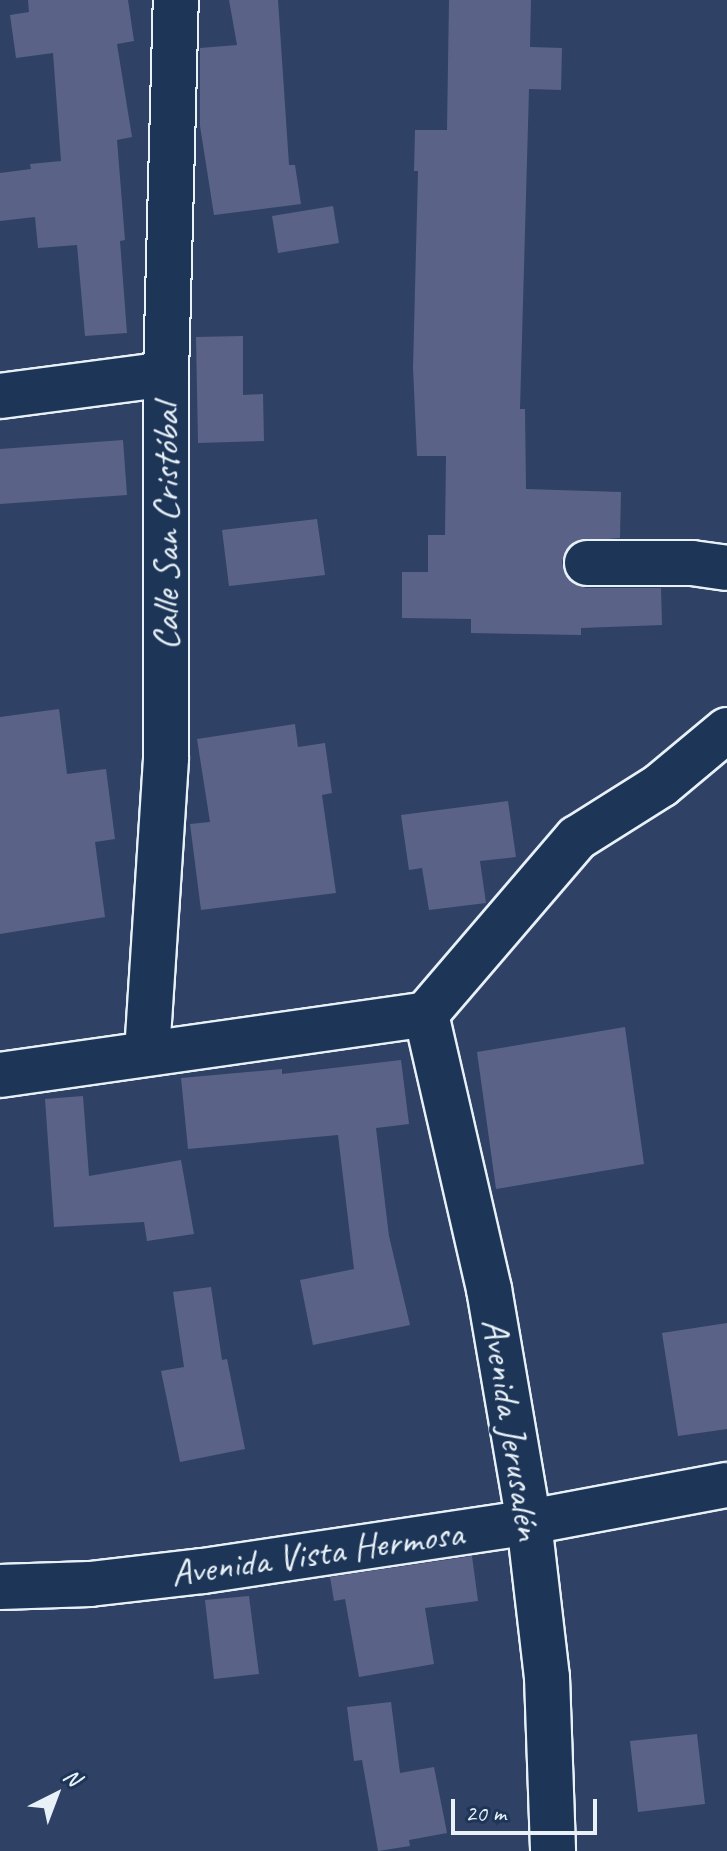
<!DOCTYPE html>
<meta charset="utf-8">
<style>
body{margin:0}
#map{position:relative;width:727px;height:1851px;overflow:hidden;background:#2f4265;font-family:Caveat,sans-serif}
div>[style]{position:absolute}
[style*='--x']{left:calc(var(--x)*1px);top:calc(var(--y)*1px);width:calc(var(--w)*1px);rotate:calc(var(--a)*1deg)}
.building>*{inset:0;background:#5b6288}
.roads{filter:drop-shadow(2px 0 #e8f1f8) drop-shadow(-2px 0 #e8f1f8) drop-shadow(0 2px #e8f1f8) drop-shadow(0 -2px #e8f1f8)}
.minor>*{height:44px;margin:-22px;padding:0 22px;transform-origin:22px;border-radius:22px;background:#1d3557}
span{translate:-50% -50%;white-space:nowrap;text-align:center;line-height:1.15;-webkit-text-stroke:8px #1d3557;paint-order:stroke}
.street-label{font-size:38px;color:#e8f1f8}
.north{position:absolute;left:16px;top:1755px;width:80px;height:80px;-webkit-text-stroke:6px #1d3557;paint-order:stroke;rotate:42deg;font-size:22px;font-weight:700;line-height:32px;text-align:center;color:#e8f1f8}
.north::after{content:'';display:block;margin:auto;width:28px;height:36px;background:#e8f1f8;clip-path:polygon(50% 0,100% 100%,50% 72%,0 100%)}
.scale{position:absolute;left:451px;top:1799px;width:146px;height:36px;box-sizing:border-box;border:4px solid #e8f1f8;border-top:0;padding-left:10px;font-size:24px;line-height:28px;white-space:nowrap;color:#e8f1f8;-webkit-text-stroke:6px #1d3557;paint-order:stroke}
</style>
<div id="map">
<div class="building">
<div style="clip-path:polygon(28px 0,128px 0,134px 41px,117px 44px,132px 137px,117px 140px,125px 240px,120px 241px,127px 333px,85px 336px,77px 245px,38px 248px,35px 217px,0 221px,0 173px,31px 169px,30px 164px,61px 161px,53px 53px,16px 58px,10px 15px,29px 12px)"></div>
<div style="clip-path:polygon(229px 0,278px 0,289px 165px,295px 165px,301px 204px,214px 215px,200px 126px,200px 48px,237px 45px)"></div>
<div style="clip-path:polygon(449px 0,531px 0,530px 47px,562px 48px,561px 90px,529px 89px,520px 409px,525px 409px,526px 489px,621px 492px,620px 538px,574px 542px,565px 551px,562px 562px,565px 575px,574px 584px,586px 588px,661px 588px,662px 625px,581px 628px,581px 635px,471px 633px,471px 619px,402px 618px,402px 572px,428px 572px,428px 535px,445px 535px,446px 456px,417px 456px,413px 368px,418px 171px,414px 171px,415px 130px,447px 130px)"></div>
<div style="clip-path:polygon(333px 206px,339px 243px,278px 253px,272px 216px)"></div>
<div style="clip-path:polygon(243px 336px,243px 395px,263px 394px,264px 441px,198px 443px,196px 337px)"></div>
<div style="clip-path:polygon(123px 440px,127px 495px,0 504px,0 449px)"></div>
<div style="clip-path:polygon(317px 519px,325px 575px,229px 586px,222px 530px)"></div>
<div style="clip-path:polygon(59px 709px,67px 774px,106px 769px,115px 839px,95px 842px,105px 917px,0 934px,0 717px)"></div>
<div style="clip-path:polygon(295px 724px,298px 747px,325px 743px,332px 793px,322px 795px,336px 893px,201px 910px,190px 824px,210px 822px,197px 739px)"></div>
<div style="clip-path:polygon(508px 801px,516px 857px,480px 861px,486px 903px,429px 910px,422px 868px,409px 870px,401px 815px)"></div>
<div style="clip-path:polygon(625px 1027px,644px 1164px,496px 1189px,477px 1052px)"></div>
<div style="clip-path:polygon(401px 1060px,409px 1124px,376px 1128px,389px 1236px,410px 1325px,313px 1345px,300px 1280px,354px 1269px,338px 1135px,188px 1149px,181px 1078px,282px 1069px,282px 1074px)"></div>
<div style="clip-path:polygon(83px 1096px,89px 1176px,181px 1160px,194px 1234px,147px 1241px,144px 1222px,54px 1227px,45px 1099px)"></div>
<div style="clip-path:polygon(211px 1287px,222px 1360px,227px 1359px,245px 1449px,180px 1462px,161px 1371px,184px 1367px,173px 1292px)"></div>
<div style="clip-path:polygon(727px 1323px,727px 1429px,678px 1436px,662px 1333px)"></div>
<div style="clip-path:polygon(472px 1556px,478px 1601px,425px 1608px,434px 1664px,359px 1677px,345px 1599px,334px 1601px,330px 1577px)"></div>
<div style="clip-path:polygon(249px 1596px,259px 1674px,214px 1679px,205px 1600px)"></div>
<div style="clip-path:polygon(391px 1702px,400px 1773px,434px 1767px,447px 1833px,409px 1840px,410px 1846px,378px 1851px,362px 1760px,354px 1761px,347px 1707px)"></div>
<div style="clip-path:polygon(697px 1734px,705px 1804px,638px 1812px,630px 1741px)"></div>
</div>
<div class="roads">
<div class="minor">
<div style="--x:0;--y:396;--w:167;--a:-7.5"></div>
<div style="--x:587;--y:563;--w:105;--a:0"></div>
<div style="--x:692;--y:563;--w:35;--a:8"></div>
<div style="--x:426;--y:1014;--w:282;--a:77.1"></div>
<div style="--x:489;--y:1289;--w:236;--a:80.3"></div>
<div style="--x:529;--y:1522;--w:156;--a:83.4"></div>
<div style="--x:547;--y:1677;--w:174;--a:88"></div>
<div style="--x:147;--y:1053;--w:296;--a:-86.3"></div>
<div style="--x:166;--y:758;--w:384;--a:-90"></div>
<div style="--x:166;--y:374;--w:374;--a:-88.5"></div>
<div style="--x:0;--y:1075;--w:430;--a:-8.1"></div>
<div style="--x:426;--y:1014;--w:232;--a:-49.4"></div>
<div style="--x:577;--y:838;--w:99;--a:-32.2"></div>
<div style="--x:661;--y:785;--w:86;--a:-39.8"></div>
<div style="--x:0;--y:1587;--w:90;--a:-1.9"></div>
<div style="--x:90;--y:1584;--w:114;--a:-6.6"></div>
<div style="--x:203;--y:1571;--w:330;--a:-8.5"></div>
<div style="--x:529;--y:1522;--w:201;--a:-10.6"></div>
</div>
</div>
<div class="street-label">
<span style="left:166px;top:527px;rotate:-90deg">Calle San Cristóbal</span>
<span style="left:512px;top:1429px;rotate:81deg">Avenida Jerusalén</span>
<span style="left:317px;top:1553px;rotate:-8deg">Avenida Vista Hermosa</span>
</div>
<div class="north">N</div>
<div class="scale">20 m</div>
</div>
